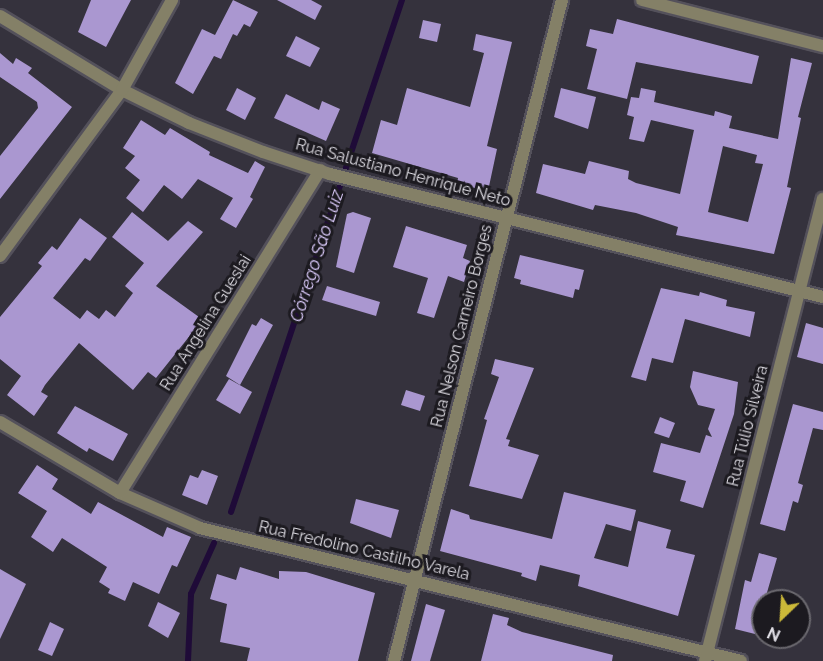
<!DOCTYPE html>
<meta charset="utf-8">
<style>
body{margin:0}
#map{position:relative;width:823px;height:661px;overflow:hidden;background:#35323d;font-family:Raleway,sans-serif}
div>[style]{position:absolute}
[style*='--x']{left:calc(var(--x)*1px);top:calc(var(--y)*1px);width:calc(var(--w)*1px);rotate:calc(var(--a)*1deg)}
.stream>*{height:6px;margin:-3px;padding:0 3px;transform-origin:3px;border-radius:3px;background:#1f0b38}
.building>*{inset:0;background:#aa97d0}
.roads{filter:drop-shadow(2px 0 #54515b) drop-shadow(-2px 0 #54515b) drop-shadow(0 2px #54515b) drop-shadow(0 -2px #54515b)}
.minor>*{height:12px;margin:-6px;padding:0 6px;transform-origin:6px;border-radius:6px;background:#848067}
span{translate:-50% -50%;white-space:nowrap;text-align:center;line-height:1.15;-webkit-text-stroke:6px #1c1a20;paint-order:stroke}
.street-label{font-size:16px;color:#dfdde4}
.water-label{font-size:18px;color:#dacafa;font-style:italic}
.north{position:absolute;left:751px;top:589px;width:60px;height:60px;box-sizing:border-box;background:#1c1a20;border:2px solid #6a686e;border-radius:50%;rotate:205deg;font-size:16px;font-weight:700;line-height:24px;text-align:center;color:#dfdde4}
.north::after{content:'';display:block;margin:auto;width:21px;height:27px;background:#ccb939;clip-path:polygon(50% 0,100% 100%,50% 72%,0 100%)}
</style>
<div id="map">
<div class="stream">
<div style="--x:231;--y:512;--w:540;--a:-71.53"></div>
<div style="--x:188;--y:661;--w:67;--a:-87.4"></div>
<div style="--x:191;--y:594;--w:56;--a:-65.7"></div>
</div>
<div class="building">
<div style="clip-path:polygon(91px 0,131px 0,106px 47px,78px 32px)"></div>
<div style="clip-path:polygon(233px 0,258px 12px,250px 27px,244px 24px,237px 36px,233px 34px,221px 59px,214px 56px,193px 94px,175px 83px,202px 29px,215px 35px)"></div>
<div style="clip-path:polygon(277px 0,311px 0,322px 6px,315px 20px)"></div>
<div style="clip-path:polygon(617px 19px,759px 56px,752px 84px,636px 62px,627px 99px,587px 89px,597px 49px,586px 46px,590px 29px,613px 34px)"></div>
<div style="clip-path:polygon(423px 20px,441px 24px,437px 42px,419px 38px)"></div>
<div style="clip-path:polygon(476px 34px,512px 42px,487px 146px,497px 149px,488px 191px,457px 184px,458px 178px,372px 153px,381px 120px,397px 125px,407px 88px,470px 107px,484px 53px,473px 50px)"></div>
<div style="clip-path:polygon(296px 36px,320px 48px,310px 67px,286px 56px)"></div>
<div style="clip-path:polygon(0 53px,13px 64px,16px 58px,32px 68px,28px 73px,72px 107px,0 199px,0 156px,38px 108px,37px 102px,0 77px)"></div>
<div style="clip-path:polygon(evenodd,791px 58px,812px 63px,798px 117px,801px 118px,787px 187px,791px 188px,774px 254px,676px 235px,678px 227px,636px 213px,595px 205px,593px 210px,536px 193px,543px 164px,585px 174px,589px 161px,629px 171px,628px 179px,636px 183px,680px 194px,694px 130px,651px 120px,644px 142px,629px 139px,634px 117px,627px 115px,631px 97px,639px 98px,641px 88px,656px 91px,654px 102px,714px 116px,715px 111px,732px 116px,729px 128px,778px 139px,791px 58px,723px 146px,757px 155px,755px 163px,763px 164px,748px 222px,708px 212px,723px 146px)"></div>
<div style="clip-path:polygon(237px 88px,256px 98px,245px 120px,226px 110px)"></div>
<div style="clip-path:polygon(561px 88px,596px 97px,588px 129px,554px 117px)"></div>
<div style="clip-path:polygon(286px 94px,319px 110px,322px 101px,340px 109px,326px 141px,274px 118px)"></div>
<div style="clip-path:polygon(141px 120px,165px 135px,170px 128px,210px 152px,209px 155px,248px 173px,255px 161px,265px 167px,250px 197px,253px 199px,236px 228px,220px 219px,233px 198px,198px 179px,182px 199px,164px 185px,143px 212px,126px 198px,140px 180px,125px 168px,135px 156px,123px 148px)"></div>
<div style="clip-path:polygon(132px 212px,168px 241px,188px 221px,203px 232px,156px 286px,199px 317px,200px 323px,156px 378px,148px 372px,133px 390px,79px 343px,45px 385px,41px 392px,48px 396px,34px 416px,7px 395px,21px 376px,0 359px,0 317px,42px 266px,38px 263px,52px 246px,57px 250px,80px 218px,107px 238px,90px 261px,85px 258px,53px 298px,80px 319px,87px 310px,99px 319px,106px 310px,115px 317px,133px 293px,125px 286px,144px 263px,112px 237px)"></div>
<div style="clip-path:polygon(353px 212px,371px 218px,354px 273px,336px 267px,347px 214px)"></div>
<div style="clip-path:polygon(406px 226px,467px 245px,463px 258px,470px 261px,464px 282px,448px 276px,434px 318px,417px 313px,428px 278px,393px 267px)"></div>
<div style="clip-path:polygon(520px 255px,584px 270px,579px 290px,575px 289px,573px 298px,520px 284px,521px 280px,514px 278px)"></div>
<div style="clip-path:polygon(327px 286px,380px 302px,376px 316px,322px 300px)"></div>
<div style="clip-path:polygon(661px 288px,699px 296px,700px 292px,727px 300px,726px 306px,755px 312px,750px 337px,685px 319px,673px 363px,652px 358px,646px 381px,631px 377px)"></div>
<div style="clip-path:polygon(261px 318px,273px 325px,240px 385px,226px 376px,252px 324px,256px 326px)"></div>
<div style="clip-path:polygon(806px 323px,823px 328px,823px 364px,797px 357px)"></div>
<div style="clip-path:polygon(495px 359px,534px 368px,506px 439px,510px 440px,508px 446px,539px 455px,522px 499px,469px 486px,487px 420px,484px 419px,499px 377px,491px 374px)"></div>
<div style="clip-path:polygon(693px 371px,738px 382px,734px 414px,703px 508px,680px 501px,686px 481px,653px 472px,661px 443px,700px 453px,706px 435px,712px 437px,708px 429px,715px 409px,698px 405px,690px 387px)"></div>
<div style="clip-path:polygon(229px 379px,252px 392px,240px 414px,216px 400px)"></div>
<div style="clip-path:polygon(406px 390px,425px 396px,420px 411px,401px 405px)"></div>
<div style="clip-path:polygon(793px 404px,823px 412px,823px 430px,813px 428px,798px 483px,803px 485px,798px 503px,793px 501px,785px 531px,760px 524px)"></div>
<div style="clip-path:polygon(75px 406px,128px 434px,113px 461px,89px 448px,87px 452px,57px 433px)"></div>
<div style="clip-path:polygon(660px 417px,675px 423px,669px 438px,654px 433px)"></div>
<div style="clip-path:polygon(37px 465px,58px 479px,52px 489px,91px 514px,98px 502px,163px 537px,167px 527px,191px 537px,177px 567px,172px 565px,159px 594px,133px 582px,125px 601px,108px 593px,110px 589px,99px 582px,107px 567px,62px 538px,53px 552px,31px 537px,47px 511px,18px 493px)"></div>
<div style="clip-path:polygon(202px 470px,218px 476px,207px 505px,182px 495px,190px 475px,198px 478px)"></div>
<div style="clip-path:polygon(564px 492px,636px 510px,631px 531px,606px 524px,594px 558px,628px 567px,638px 521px,671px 530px,666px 548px,695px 555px,678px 616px,578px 586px,580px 575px,540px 565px,536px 581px,521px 576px,522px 573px,440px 551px,451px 509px,469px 515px,470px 519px,552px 539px)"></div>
<div style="clip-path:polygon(356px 499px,399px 510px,391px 538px,350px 523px)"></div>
<div style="clip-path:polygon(759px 553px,777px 558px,755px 634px,735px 629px,745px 580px,751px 582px)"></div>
<div style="clip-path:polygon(240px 567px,279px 579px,279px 571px,306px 572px,375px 593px,358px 661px,247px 661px,250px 648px,220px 642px,227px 604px,210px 599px,217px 574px,236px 580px)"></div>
<div style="clip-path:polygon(0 569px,26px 584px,0 639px)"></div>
<div style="clip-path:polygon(158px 602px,180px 613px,168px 638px,148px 626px)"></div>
<div style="clip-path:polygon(426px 604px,445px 610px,430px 661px,411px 661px)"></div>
<div style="clip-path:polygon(493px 614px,509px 618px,507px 625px,522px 632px,613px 655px,612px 661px,481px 661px)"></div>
<div style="clip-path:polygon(50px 622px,64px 629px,52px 656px,38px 650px)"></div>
</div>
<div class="roads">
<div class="minor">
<div style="--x:642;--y:0;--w:187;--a:14.3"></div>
<div style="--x:0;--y:16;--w:143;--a:31.2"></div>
<div style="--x:122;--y:90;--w:75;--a:26.2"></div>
<div style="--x:189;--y:123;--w:79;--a:21.4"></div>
<div style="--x:263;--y:152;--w:71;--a:18.2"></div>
<div style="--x:330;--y:174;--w:508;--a:14.01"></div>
<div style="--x:0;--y:256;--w:206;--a:-53.7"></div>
<div style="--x:122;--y:90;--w:103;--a:-60.9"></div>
<div style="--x:0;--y:422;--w:139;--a:30.6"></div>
<div style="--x:120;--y:493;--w:87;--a:23.6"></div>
<div style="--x:200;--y:528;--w:557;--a:13.81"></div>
<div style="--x:120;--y:493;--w:380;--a:-58.2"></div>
<div style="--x:394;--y:661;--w:682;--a:-75.74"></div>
<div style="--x:705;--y:661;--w:477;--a:-75.7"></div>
</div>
</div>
<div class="street-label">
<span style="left:403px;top:173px;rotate:15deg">Rua Salustiano Henrique Neto</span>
<span style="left:206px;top:323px;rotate:-58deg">Rua Angelina Gueslai</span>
<span style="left:462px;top:326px;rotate:-76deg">Rua Nelson Carneiro Borges</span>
<span style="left:748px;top:426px;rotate:-76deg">Rua Túlio Silveira</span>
<span style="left:364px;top:551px;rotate:13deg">Rua Fredolino Castilho Varela</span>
</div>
<div class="water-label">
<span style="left:317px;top:256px;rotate:-72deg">Córrego São Luiz</span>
</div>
<div class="north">N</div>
</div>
